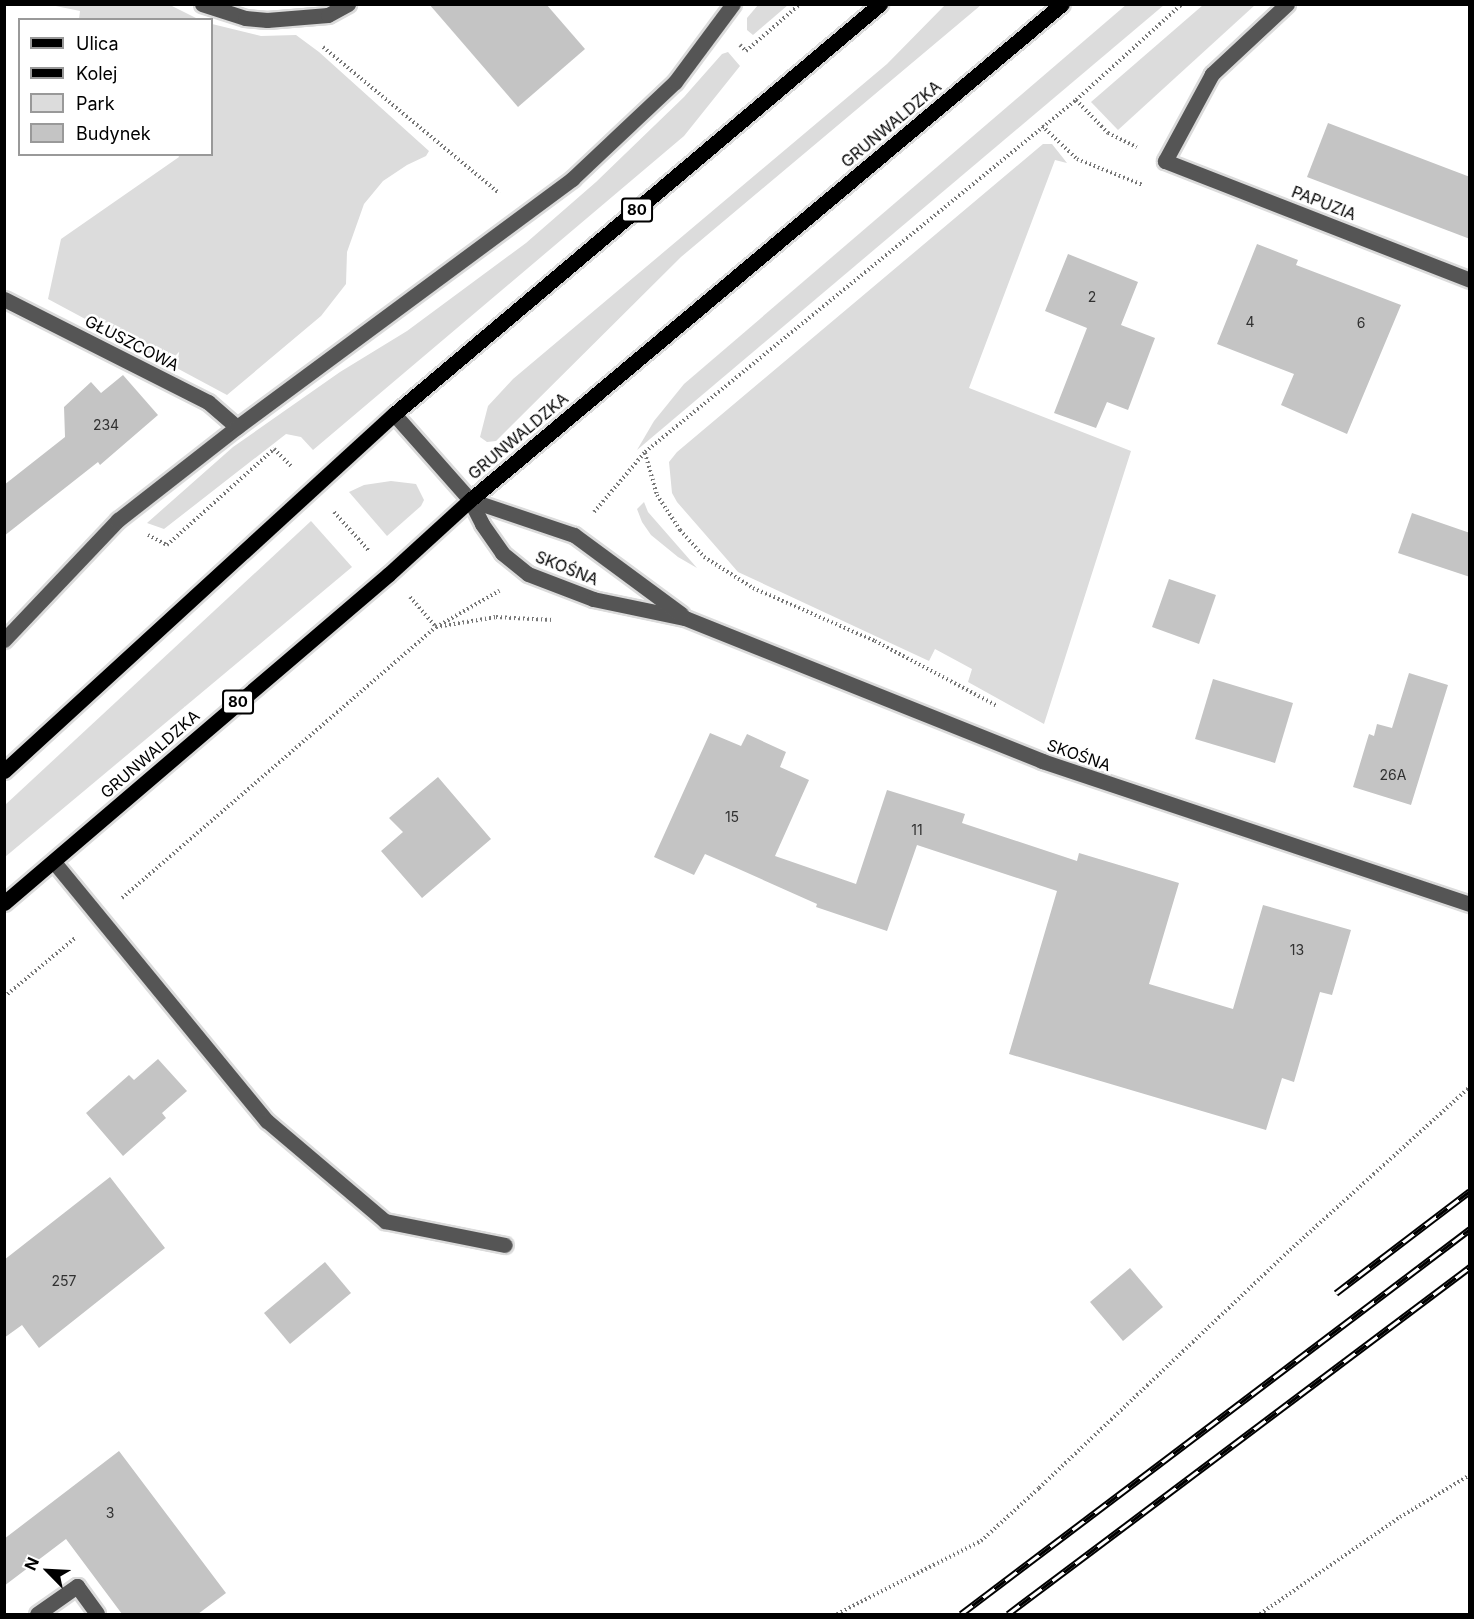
<!DOCTYPE html>
<meta charset="utf-8">
<style>
body{margin:0}
#map{position:relative;width:1474px;height:1619px;overflow:hidden;background:#fff;font-family:Inter,sans-serif}
div>[style]{position:absolute}
[style*='--x']{left:calc(var(--x)*1px);top:calc(var(--y)*1px);width:calc(var(--w)*1px);rotate:calc(var(--a)*1deg)}
.green>*{inset:0;background:#dcdcdc}
.building>*{inset:0;background:#c4c4c4}
.path>*{height:4px;margin-top:-2px;transform-origin:0;background:repeating-linear-gradient(90deg,#777 0 1.5px,transparent 0 4.5px)}
.roads{filter:drop-shadow(2px 0 #dbdbdb) drop-shadow(-2px 0 #dbdbdb) drop-shadow(0 2px #dbdbdb) drop-shadow(0 -2px #dbdbdb)}
.minor>*{height:15px;margin:-7.5px;padding:0 7.5px;transform-origin:7.5px;border-radius:7.5px;background:#555}
.major>*{height:15px;margin:-7.5px;padding:0 7.5px;transform-origin:7.5px;border-radius:7.5px;background:#000}
.rail>*{height:7px;margin-top:-3.5px;transform-origin:0;background:repeating-linear-gradient(90deg,#fff 0 14px,#000 0 28px);box-sizing:border-box;border-block:2px solid #000}
span{translate:-50% -50%;white-space:nowrap;text-align:center;line-height:1.15;-webkit-text-stroke:5px #fff;paint-order:stroke}
.number-label{font-size:14px;color:#313131}
.number-label span{-webkit-text-stroke-width:0}
.shield-label span{padding:2px 4px;background:#fff;border:2px solid;border-radius:4px;-webkit-text-stroke-width:0}
.shield-label{font-size:15px;color:#000;font-weight:700}
.street-label{font-size:16px;color:#000}
.frame{position:absolute;inset:0;border:6px solid #000;pointer-events:none}
.legend{position:absolute;left:18px;top:18px;width:195px;height:138px;box-sizing:border-box;background:#fff;border:2px solid #999;margin:0;padding:8px 10px;list-style:none;font-size:18px;color:#000}
.legend li{display:flex;align-items:center;gap:12px;height:30px}
.legend b{width:30px;border:2px solid #999}
.north{position:absolute;left:18px;top:1541px;width:60px;height:60px;-webkit-text-stroke:4px #fff;paint-order:stroke;rotate:294deg;font-size:16px;font-weight:700;line-height:24px;text-align:center;color:#000}
.north::after{content:'';display:block;margin:auto;width:21px;height:27px;background:#000;clip-path:polygon(50% 0,100% 100%,50% 72%,0 100%)}
</style>
<div id="map">
<div class="green">
<div style="clip-path:polygon(1127px 4px,1164px 5px,637px 450px,654px 421px,684px 384px)"></div>
<div style="clip-path:polygon(51px 5px,170px 5px,198px 19px,79px 19px,80px 11px)"></div>
<div style="clip-path:polygon(758px 5px,788px 5px,753px 35px,747px 30px,747px 18px)"></div>
<div style="clip-path:polygon(945px 5px,981px 5px,681px 257px,496px 441px,487px 442px,480px 437px,488px 406px,513px 379px,887px 64px)"></div>
<div style="clip-path:polygon(1203px 5px,1255px 5px,1118px 130px,1091px 102px)"></div>
<div style="clip-path:polygon(212px 24px,261px 36px,296px 35px,319px 52px,429px 151px,426px 156px,407px 165px,383px 181px,364px 204px,347px 252px,346px 284px,321px 316px,227px 395px,48px 299px,61px 239px,179px 157px,178px 155px,212px 154px)"></div>
<div style="clip-path:polygon(728px 52px,740px 66px,684px 136px,313px 450px,301px 437px,286px 434px,164px 529px,147px 523px,233px 447px,340px 372px,407px 331px,526px 243px,596px 182px,684px 97px,722px 54px)"></div>
<div style="clip-path:polygon(1043px 144px,1052px 144px,1067px 163px,1055px 160px,969px 388px,1131px 451px,1044px 724px,968px 682px,972px 669px,935px 649px,929px 661px,738px 572px,677px 502px,672px 493px,669px 462px,677px 452px)"></div>
<div style="clip-path:polygon(391px 481px,416px 484px,424px 500px,421px 506px,387px 536px,349px 492px,364px 485px)"></div>
<div style="clip-path:polygon(644px 502px,648px 512px,697px 568px,678px 557px,651px 535px,642px 522px,637px 509px)"></div>
<div style="clip-path:polygon(311px 521px,352px 567px,5px 857px,5px 805px)"></div>
</div>
<div class="building">
<div style="clip-path:polygon(429px 4px,546px 4px,585px 49px,518px 107px)"></div>
<div style="clip-path:polygon(1328px 123px,1470px 177px,1470px 239px,1307px 177px)"></div>
<div style="clip-path:polygon(1257px 244px,1298px 260px,1296px 265px,1401px 305px,1347px 434px,1281px 405px,1294px 374px,1217px 344px)"></div>
<div style="clip-path:polygon(1068px 254px,1138px 282px,1121px 325px,1155px 338px,1128px 410px,1107px 402px,1096px 428px,1054px 413px,1087px 328px,1045px 311px)"></div>
<div style="clip-path:polygon(123px 375px,158px 415px,100px 465px,98px 462px,4px 536px,4px 485px,65px 437px,64px 407px,91px 382px,101px 393px)"></div>
<div style="clip-path:polygon(1412px 513px,1470px 533px,1470px 577px,1398px 553px)"></div>
<div style="clip-path:polygon(1169px 579px,1216px 595px,1199px 644px,1152px 627px)"></div>
<div style="clip-path:polygon(1409px 673px,1448px 685px,1411px 805px,1353px 787px,1369px 734px,1374px 736px,1377px 724px,1392px 728px)"></div>
<div style="clip-path:polygon(1213px 679px,1293px 703px,1275px 763px,1195px 739px)"></div>
<div style="clip-path:polygon(710px 733px,741px 746px,747px 734px,786px 752px,780px 767px,809px 780px,775px 856px,856px 884px,887px 790px,965px 814px,962px 823px,1077px 861px,1079px 853px,1179px 883px,1149px 984px,1233px 1009px,1263px 905px,1351px 930px,1332px 995px,1320px 992px,1294px 1082px,1282px 1078px,1266px 1130px,1009px 1054px,1057px 891px,917px 845px,887px 931px,816px 907px,817px 904px,705px 854px,694px 875px,654px 857px)"></div>
<div style="clip-path:polygon(438px 777px,491px 839px,422px 898px,381px 851px,403px 832px,389px 818px)"></div>
<div style="clip-path:polygon(158px 1059px,187px 1091px,162px 1113px,166px 1118px,123px 1156px,86px 1113px,129px 1075px,134px 1080px)"></div>
<div style="clip-path:polygon(110px 1177px,165px 1248px,39px 1348px,22px 1325px,4px 1338px,4px 1260px)"></div>
<div style="clip-path:polygon(325px 1262px,351px 1293px,290px 1344px,264px 1313px)"></div>
<div style="clip-path:polygon(1130px 1268px,1163px 1307px,1123px 1341px,1090px 1302px)"></div>
<div style="clip-path:polygon(119px 1451px,226px 1593px,198px 1614px,122px 1614px,66px 1539px,4px 1586px,4px 1539px)"></div>
</div>
<div class="path">
<div style="--x:740;--y:45;--w:8;--a:45"></div>
<div style="--x:746;--y:51;--w:72;--a:-41"></div>
<div style="--x:323;--y:47;--w:229;--a:39.7"></div>
<div style="--x:1076;--y:100;--w:46;--a:45.9"></div>
<div style="--x:1108;--y:133;--w:32;--a:26"></div>
<div style="--x:1042;--y:126;--w:48;--a:43.3"></div>
<div style="--x:1077;--y:159;--w:71;--a:21.5"></div>
<div style="--x:645;--y:453;--w:44;--a:74.1"></div>
<div style="--x:657;--y:495;--w:42;--a:56.7"></div>
<div style="--x:680;--y:530;--w:36;--a:48"></div>
<div style="--x:704;--y:557;--w:58;--a:32.3"></div>
<div style="--x:753;--y:588;--w:133;--a:23.5"></div>
<div style="--x:875;--y:641;--w:138;--a:28"></div>
<div style="--x:334;--y:512;--w:52;--a:48.1"></div>
<div style="--x:594;--y:512;--w:79;--a:-49.6"></div>
<div style="--x:645;--y:452;--w:556;--a:-39.24"></div>
<div style="--x:1076;--y:100;--w:143;--a:-42.2"></div>
<div style="--x:148;--y:535;--w:21;--a:28"></div>
<div style="--x:167;--y:545;--w:144;--a:-41.9"></div>
<div style="--x:274;--y:449;--w:25;--a:45"></div>
<div style="--x:410;--y:597;--w:40;--a:49"></div>
<div style="--x:436;--y:627;--w:61;--a:-9.5"></div>
<div style="--x:496;--y:617;--w:57;--a:3"></div>
<div style="--x:122;--y:898;--w:415;--a:-40.8"></div>
<div style="--x:436;--y:627;--w:73;--a:-29.7"></div>
<div style="--x:4;--y:997;--w:92;--a:-39.7"></div>
<div style="--x:837;--y:1614;--w:161;--a:-26.9"></div>
<div style="--x:981;--y:1541;--w:79;--a:-42.4"></div>
<div style="--x:1039;--y:1488;--w:346;--a:-43.5"></div>
<div style="--x:1290;--y:1250;--w:243;--a:-42.2"></div>
<div style="--x:1260;--y:1614;--w:170;--a:-34.7"></div>
<div style="--x:1400;--y:1517;--w:82;--a:-31"></div>
</div>
<div class="roads">
<div class="minor">
<div style="--x:202;--y:4;--w:45;--a:18"></div>
<div style="--x:245;--y:18;--w:22;--a:5"></div>
<div style="--x:267;--y:20;--w:61;--a:-4.7"></div>
<div style="--x:328;--y:15;--w:23;--a:-29"></div>
<div style="--x:1287;--y:4;--w:103;--a:137"></div>
<div style="--x:1212;--y:74;--w:99;--a:118.4"></div>
<div style="--x:1165;--y:161;--w:327;--a:21.3"></div>
<div style="--x:4;--y:299;--w:229;--a:26.8"></div>
<div style="--x:208;--y:402;--w:38;--a:41"></div>
<div style="--x:394;--y:414;--w:115;--a:48.5"></div>
<div style="--x:470;--y:500;--w:27;--a:63"></div>
<div style="--x:482;--y:524;--w:35;--a:55"></div>
<div style="--x:502;--y:553;--w:33;--a:39"></div>
<div style="--x:528;--y:574;--w:70;--a:21"></div>
<div style="--x:593;--y:599;--w:94;--a:11.7"></div>
<div style="--x:685;--y:618;--w:385;--a:21.8"></div>
<div style="--x:1042;--y:761;--w:451;--a:18.5"></div>
<div style="--x:470;--y:500;--w:110;--a:18.6"></div>
<div style="--x:574;--y:535;--w:133;--a:36.4"></div>
<div style="--x:4;--y:640;--w:166;--a:-46.5"></div>
<div style="--x:118;--y:520;--w:151;--a:-38"></div>
<div style="--x:237;--y:427;--w:417;--a:-36.5"></div>
<div style="--x:572;--y:179;--w:141;--a:-43.3"></div>
<div style="--x:675;--y:82;--w:97;--a:-53.4"></div>
<div style="--x:54;--y:862;--w:335;--a:50.6"></div>
<div style="--x:267;--y:1121;--w:155;--a:40.3"></div>
<div style="--x:385;--y:1221;--w:122;--a:11.3"></div>
<div style="--x:37;--y:1614;--w:49;--a:-35"></div>
<div style="--x:77;--y:1586;--w:34;--a:54"></div>
</div>
<div class="major">
<div style="--x:4;--y:771;--w:529;--a:-42.47"></div>
<div style="--x:394;--y:414;--w:636;--a:-40.15"></div>
<div style="--x:4;--y:903;--w:506;--a:-40.52"></div>
<div style="--x:389;--y:574;--w:110;--a:-42.4"></div>
<div style="--x:470;--y:500;--w:772;--a:-39.96"></div>
</div>
</div>
<div class="rail">
<div style="--x:1336;--y:1293;--w:168;--a:-37.3"></div>
<div style="--x:961;--y:1614;--w:638;--a:-37.1"></div>
<div style="--x:1008;--y:1614;--w:578;--a:-36.91"></div>
</div>
<div class="number-label">
<span style="left:1092px;top:297px">2</span>
<span style="left:1250px;top:322px">4</span>
<span style="left:1361px;top:323px">6</span>
<span style="left:106px;top:425px">234</span>
<span style="left:1393px;top:775px">26A</span>
<span style="left:732px;top:817px">15</span>
<span style="left:917px;top:830px">11</span>
<span style="left:1297px;top:950px">13</span>
<span style="left:64px;top:1281px">257</span>
<span style="left:110px;top:1513px">3</span>
</div>
<div class="shield-label">
<span style="left:637px;top:210px">80</span>
<span style="left:238px;top:702px">80</span>
</div>
<div class="street-label">
<span style="left:891px;top:124px;rotate:-40deg">GRUNWALDZKA</span>
<span style="left:1324px;top:203px;rotate:21deg">PAPUZIA</span>
<span style="left:132px;top:343px;rotate:27deg">GŁUSZCOWA</span>
<span style="left:518px;top:436px;rotate:-40deg">GRUNWALDZKA</span>
<span style="left:567px;top:568px;rotate:22deg">SKOŚNA</span>
<span style="left:150px;top:754px;rotate:-41deg">GRUNWALDZKA</span>
<span style="left:1079px;top:755px;rotate:19deg">SKOŚNA</span>
</div>
<div class="frame"></div>
<ul class="legend">
<li><b style="height:8px;background:#000"></b>Ulica</li>
<li><b style="height:8px;background:#000"></b>Kolej</li>
<li><b style="height:16px;background:#dcdcdc"></b>Park</li>
<li><b style="height:16px;background:#c4c4c4"></b>Budynek</li>
</ul>
<div class="north">N</div>
</div>
